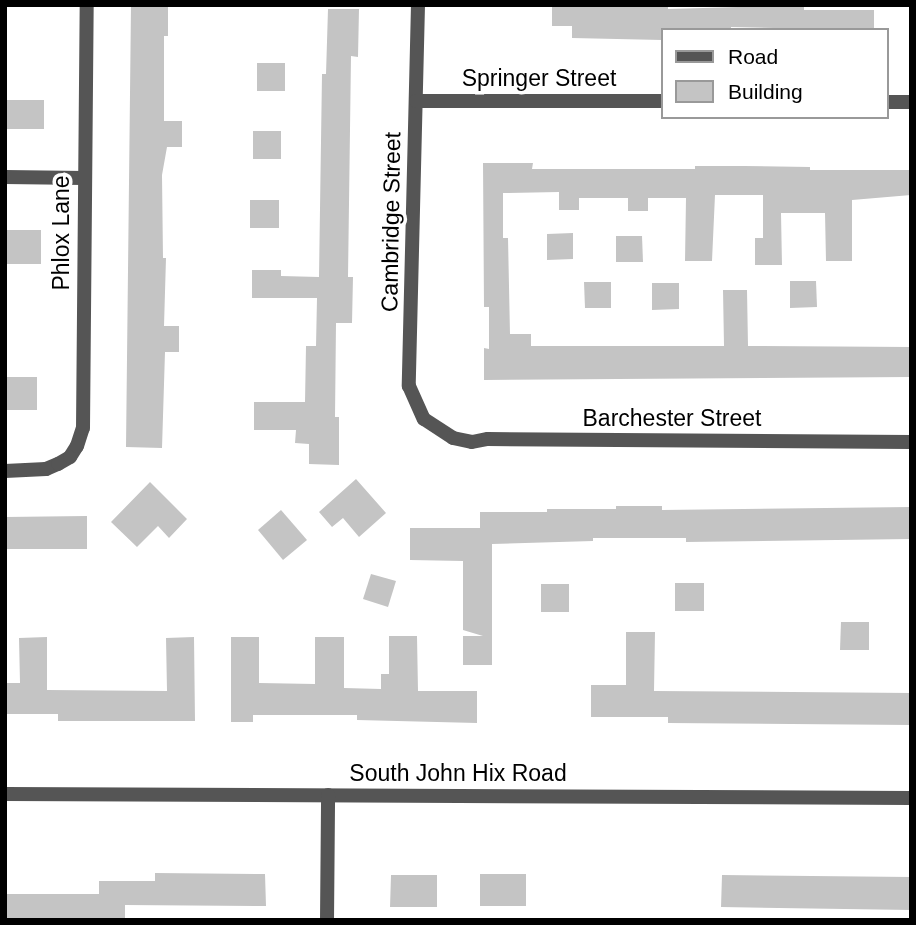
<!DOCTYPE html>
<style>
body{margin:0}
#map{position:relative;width:916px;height:925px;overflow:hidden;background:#fff;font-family:Arial,sans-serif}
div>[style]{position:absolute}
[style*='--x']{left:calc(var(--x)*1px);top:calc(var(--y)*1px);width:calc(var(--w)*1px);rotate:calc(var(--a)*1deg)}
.building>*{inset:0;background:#c4c4c4}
.minor>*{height:14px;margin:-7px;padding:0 7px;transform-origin:7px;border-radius:7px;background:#555}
span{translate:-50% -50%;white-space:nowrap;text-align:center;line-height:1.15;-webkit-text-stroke:7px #fff;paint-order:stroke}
.street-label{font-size:23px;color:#000}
.frame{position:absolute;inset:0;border:7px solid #000;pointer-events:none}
.legend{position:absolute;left:661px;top:28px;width:228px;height:91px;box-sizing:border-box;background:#fff;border:2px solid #999;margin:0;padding:9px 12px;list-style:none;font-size:21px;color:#000}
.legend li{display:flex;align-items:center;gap:14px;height:35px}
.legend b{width:35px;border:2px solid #999}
</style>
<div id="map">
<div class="building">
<div style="clip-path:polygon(131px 5px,168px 5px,168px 36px,164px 36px,164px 121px,182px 121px,182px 147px,167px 147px,162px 175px,163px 258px,166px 258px,164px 326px,179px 326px,179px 352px,165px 352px,162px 448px,126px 447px)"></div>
<div style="clip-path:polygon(552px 5px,668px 5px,668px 9px,804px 5px,804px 10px,874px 10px,874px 30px,731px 27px,731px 30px,662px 30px,662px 40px,572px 38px,572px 26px,552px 26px)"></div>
<div style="clip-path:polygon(328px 9px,359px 9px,358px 57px,351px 56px,348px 277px,353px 277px,352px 323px,336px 323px,335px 417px,339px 417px,339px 465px,309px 464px,309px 444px,295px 443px,296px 430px,254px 430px,254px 402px,305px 402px,306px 346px,316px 346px,317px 298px,252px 298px,252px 270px,281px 270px,281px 276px,319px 277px,322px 74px,326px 74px)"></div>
<div style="clip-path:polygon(257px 63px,285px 63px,285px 91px,257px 91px)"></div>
<div style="clip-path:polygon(5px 100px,44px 100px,44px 129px,6px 129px)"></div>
<div style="clip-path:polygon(253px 131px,281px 131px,281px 159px,253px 159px)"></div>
<div style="clip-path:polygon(483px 163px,533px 163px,532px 169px,695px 169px,695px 166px,744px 166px,810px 167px,810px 170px,911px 170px,911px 195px,852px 200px,852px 261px,826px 261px,825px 213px,781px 213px,782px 265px,755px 265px,755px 238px,763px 238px,763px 195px,715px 195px,712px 261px,685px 261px,686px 198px,648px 198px,648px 211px,628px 211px,628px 198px,579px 198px,579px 210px,559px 210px,559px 192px,503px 193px,503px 238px,508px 238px,510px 334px,531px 334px,531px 346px,724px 346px,723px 290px,747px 290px,748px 346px,911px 347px,911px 377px,484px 380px,484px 348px,489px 349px,489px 307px,484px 307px)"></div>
<div style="clip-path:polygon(250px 200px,279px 200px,279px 228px,250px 228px)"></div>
<div style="clip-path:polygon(5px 230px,41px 230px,41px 264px,5px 264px)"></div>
<div style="clip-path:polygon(573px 233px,573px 259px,547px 260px,547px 234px)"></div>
<div style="clip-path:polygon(616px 236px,642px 236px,643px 262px,616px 262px)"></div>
<div style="clip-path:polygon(790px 281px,816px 281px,817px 307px,790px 308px)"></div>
<div style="clip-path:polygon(584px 282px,611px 282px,611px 308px,585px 308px)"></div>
<div style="clip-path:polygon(652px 283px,679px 283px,679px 309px,652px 310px)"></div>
<div style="clip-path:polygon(5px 377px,37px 377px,37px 410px,5px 410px)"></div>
<div style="clip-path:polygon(356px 479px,386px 513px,359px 537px,343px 518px,332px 527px,319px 512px)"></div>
<div style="clip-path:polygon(150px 482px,187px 519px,169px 538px,158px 526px,137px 547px,111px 522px)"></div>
<div style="clip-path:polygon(616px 506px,662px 506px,662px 510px,911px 507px,911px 539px,686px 542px,686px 538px,593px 538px,593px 541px,492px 544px,492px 665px,463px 665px,463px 636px,483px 636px,463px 630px,463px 561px,410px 560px,410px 528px,480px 528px,480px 512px,547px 512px,547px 509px,616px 509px)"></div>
<div style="clip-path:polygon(281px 510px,307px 540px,283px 560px,258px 530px)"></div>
<div style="clip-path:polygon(87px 516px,87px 549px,5px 549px,5px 517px)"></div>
<div style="clip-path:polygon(371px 574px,396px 581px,388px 607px,363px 599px)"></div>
<div style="clip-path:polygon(675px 583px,704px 583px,704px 611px,675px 611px)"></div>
<div style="clip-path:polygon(541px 584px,569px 584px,569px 612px,541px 612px)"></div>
<div style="clip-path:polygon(841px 622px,869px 622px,869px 650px,840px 650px)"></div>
<div style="clip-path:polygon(626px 632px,655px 632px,654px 691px,911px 693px,911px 725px,668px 723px,668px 717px,591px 717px,591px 685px,626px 685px)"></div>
<div style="clip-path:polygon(389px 636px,417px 636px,418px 691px,477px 691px,477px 723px,357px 720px,357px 715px,253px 715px,253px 722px,231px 722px,231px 637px,259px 637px,259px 683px,315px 684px,315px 637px,344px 637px,344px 688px,381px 689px,381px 674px,389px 674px)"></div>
<div style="clip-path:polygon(47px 637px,47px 690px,167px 691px,166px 638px,194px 637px,195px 721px,58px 721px,58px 714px,5px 714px,5px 683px,20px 683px,19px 638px)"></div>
<div style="clip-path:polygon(155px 873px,265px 874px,266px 906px,125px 905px,125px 920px,5px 920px,5px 894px,99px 894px,99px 881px,155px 881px)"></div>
<div style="clip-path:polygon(480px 874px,526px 874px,526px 906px,480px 906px)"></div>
<div style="clip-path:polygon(391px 875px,437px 875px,437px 907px,390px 907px)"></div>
<div style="clip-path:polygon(722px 875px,911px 877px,911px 910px,721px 907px)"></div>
</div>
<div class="minor">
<div style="--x:418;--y:5;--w:381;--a:91.4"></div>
<div style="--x:409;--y:386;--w:36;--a:66"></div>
<div style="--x:424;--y:419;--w:35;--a:33"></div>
<div style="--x:453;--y:438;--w:19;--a:12"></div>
<div style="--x:472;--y:442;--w:16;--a:-11"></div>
<div style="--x:488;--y:439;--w:423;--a:0.4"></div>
<div style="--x:416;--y:101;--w:246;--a:0"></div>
<div style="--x:886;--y:102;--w:25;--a:0"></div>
<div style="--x:5;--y:177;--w:79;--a:0.7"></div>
<div style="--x:5;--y:471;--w:41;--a:-2.8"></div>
<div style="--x:46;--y:469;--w:13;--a:-23"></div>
<div style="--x:58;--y:464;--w:14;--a:-30"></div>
<div style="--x:70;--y:457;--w:13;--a:-58"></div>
<div style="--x:77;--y:446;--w:19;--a:-72"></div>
<div style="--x:83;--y:428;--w:423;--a:-89.5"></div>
<div style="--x:5;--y:794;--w:906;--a:0.25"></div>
<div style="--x:327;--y:920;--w:125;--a:-89.5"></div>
</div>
<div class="street-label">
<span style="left:539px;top:78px">Springer Street</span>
<span style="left:391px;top:222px;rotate:-89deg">Cambridge Street</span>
<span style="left:61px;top:233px;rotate:-90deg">Phlox Lane</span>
<span style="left:672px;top:418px">Barchester Street</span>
<span style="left:458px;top:773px">South John Hix Road</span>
</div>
<div class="frame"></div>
<ul class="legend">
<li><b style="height:9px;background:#555"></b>Road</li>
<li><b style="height:19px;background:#c4c4c4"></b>Building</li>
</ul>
</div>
